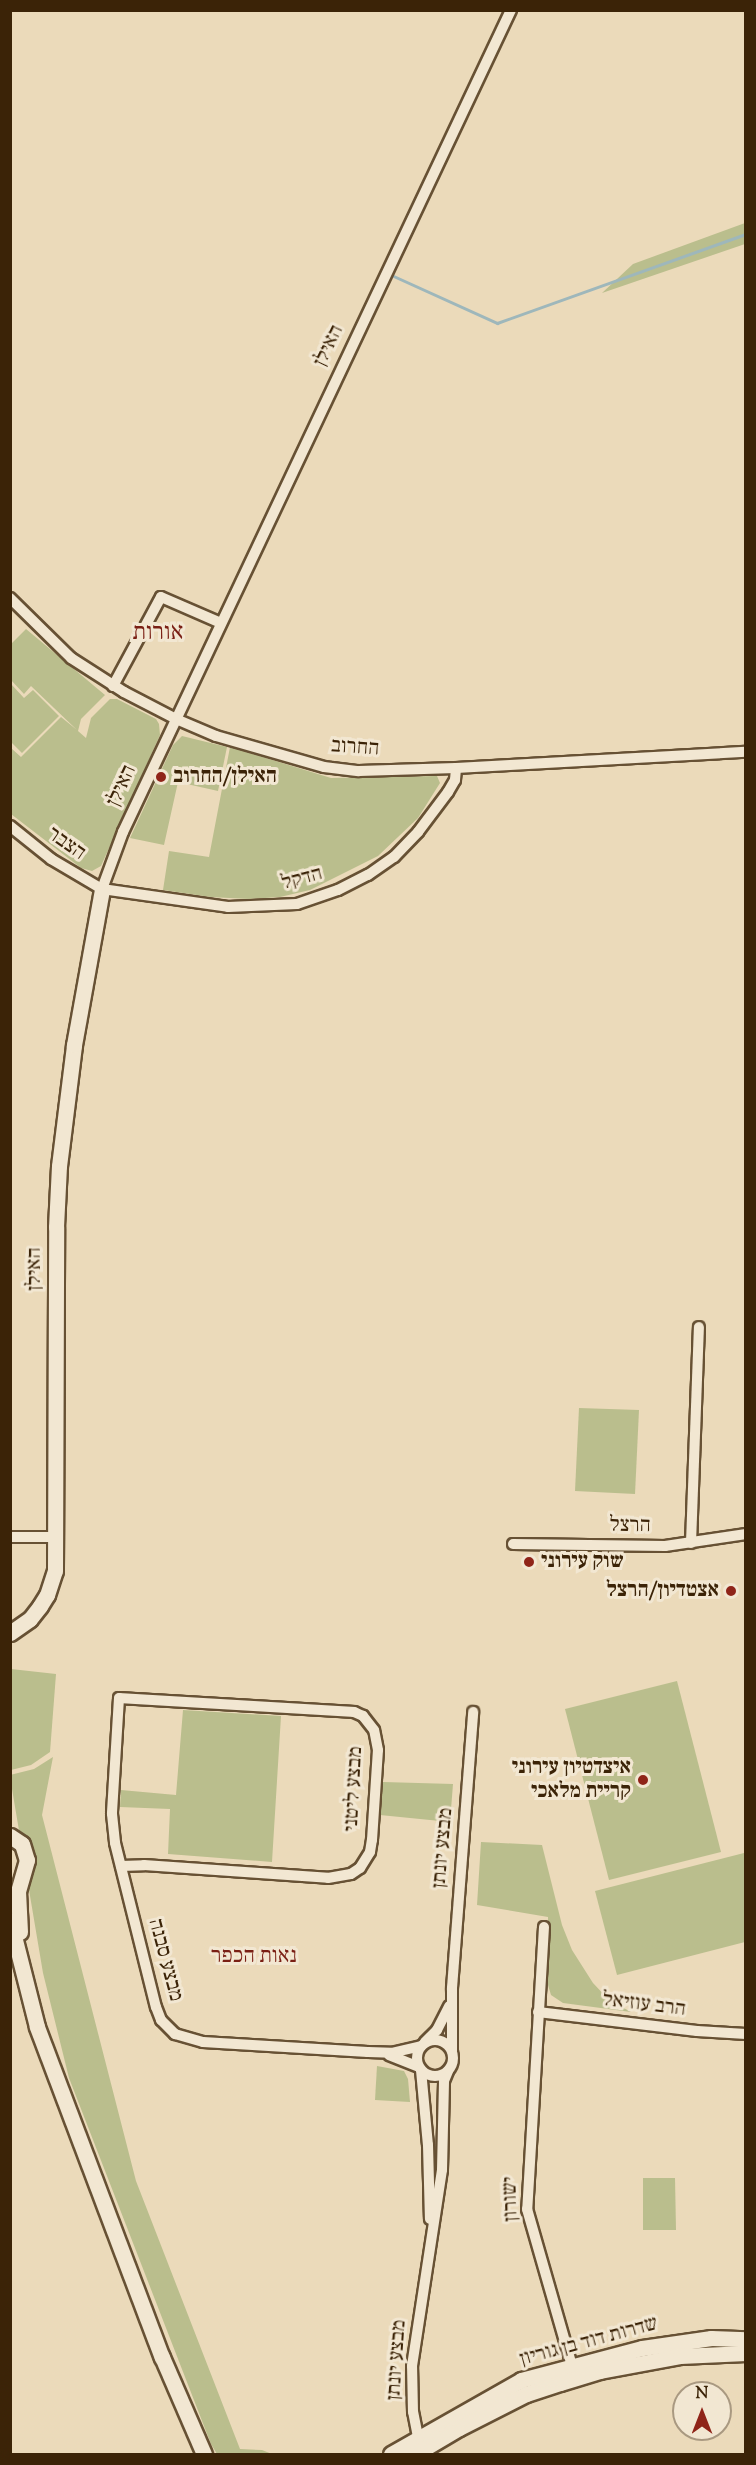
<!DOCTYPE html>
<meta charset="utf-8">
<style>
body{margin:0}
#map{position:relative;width:756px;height:2465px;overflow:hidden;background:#ebdaba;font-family:"Sorts Mill Goudy","Frank Ruhl Libre",serif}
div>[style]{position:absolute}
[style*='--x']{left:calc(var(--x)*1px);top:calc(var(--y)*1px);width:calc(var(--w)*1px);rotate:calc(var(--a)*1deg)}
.green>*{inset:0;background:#babe8d}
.stream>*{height:3px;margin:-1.5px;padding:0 1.5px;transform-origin:1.5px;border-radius:1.5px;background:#9eb7bb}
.roads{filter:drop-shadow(2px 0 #675134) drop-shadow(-2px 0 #675134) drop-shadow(0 2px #675134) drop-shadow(0 -2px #675134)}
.street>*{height:10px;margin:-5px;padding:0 5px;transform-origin:5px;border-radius:5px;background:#f2e7d2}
.street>.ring{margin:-5px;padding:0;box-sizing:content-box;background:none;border:10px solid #f2e7d2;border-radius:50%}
.secondary>*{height:15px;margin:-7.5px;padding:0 7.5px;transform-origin:7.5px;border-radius:7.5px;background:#f2e7d2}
.dots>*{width:16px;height:16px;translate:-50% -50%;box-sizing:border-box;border:3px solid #f2e7d2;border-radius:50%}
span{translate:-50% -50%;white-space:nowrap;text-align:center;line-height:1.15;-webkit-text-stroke:6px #f2e7d2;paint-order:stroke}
.street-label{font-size:21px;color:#3b2307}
.poi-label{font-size:21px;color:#3b2307;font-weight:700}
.left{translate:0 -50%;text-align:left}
.right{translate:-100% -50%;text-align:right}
.neighbourhood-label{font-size:22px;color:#7a1f14}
.quarter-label{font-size:24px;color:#7a1f14}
.frame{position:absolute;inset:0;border:12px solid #3b2307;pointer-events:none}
.north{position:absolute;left:672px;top:2381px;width:60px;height:60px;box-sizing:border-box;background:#f2e7d2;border:2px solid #a99981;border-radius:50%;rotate:0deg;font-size:16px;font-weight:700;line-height:24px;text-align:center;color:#3b2307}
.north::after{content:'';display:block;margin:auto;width:21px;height:27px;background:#8f2418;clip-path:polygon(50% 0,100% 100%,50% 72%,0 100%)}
</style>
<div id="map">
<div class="green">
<div style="clip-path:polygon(745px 223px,745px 244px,602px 293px,633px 264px)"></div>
<div style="clip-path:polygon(26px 629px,105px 695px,81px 719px,78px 731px,86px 738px,91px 718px,110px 699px,117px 699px,156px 719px,159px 724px,160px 735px,101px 866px,92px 871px,81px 868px,11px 814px,11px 748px,21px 757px,61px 717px,77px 730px,31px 686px,24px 694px,11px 680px,11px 644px)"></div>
<div style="clip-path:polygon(11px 684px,24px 698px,33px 690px,59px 716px,22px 753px,11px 742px)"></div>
<div style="clip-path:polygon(182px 736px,227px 747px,218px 791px,178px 782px,164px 845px,130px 838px,173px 745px)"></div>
<div style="clip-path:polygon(230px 747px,331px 778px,437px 776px,440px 783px,418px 818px,378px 856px,310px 890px,280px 897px,249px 899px,210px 897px,163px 890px,169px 851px,209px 857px)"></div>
<div style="clip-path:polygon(579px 1408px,639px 1410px,635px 1494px,575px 1491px)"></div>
<div style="clip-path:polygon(11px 1669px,56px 1674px,50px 1752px,31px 1765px,11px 1770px)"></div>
<div style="clip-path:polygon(677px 1681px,721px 1852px,609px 1880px,565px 1709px)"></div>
<div style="clip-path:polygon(183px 1710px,281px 1716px,272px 1862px,168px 1854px,170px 1809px,120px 1807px,121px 1790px,176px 1795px)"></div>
<div style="clip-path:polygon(53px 1757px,42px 1815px,136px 2181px,240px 2449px,262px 2450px,272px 2454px,217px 2454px,211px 2444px,69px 2078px,43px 1973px,11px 1783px,10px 1775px,34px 1769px)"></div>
<div style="clip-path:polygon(383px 1782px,453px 1784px,450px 1822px,380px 1815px)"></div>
<div style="clip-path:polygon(481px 1842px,542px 1845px,562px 1925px,572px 1950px,593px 1983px,609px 2000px,631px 2012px,563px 2003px,551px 1995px,548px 1985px,548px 1917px,477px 1905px)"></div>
<div style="clip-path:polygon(744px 1853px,745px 1942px,617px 1975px,595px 1891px)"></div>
<div style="clip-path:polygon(377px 2066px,404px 2071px,408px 2079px,410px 2102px,375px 2100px)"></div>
<div style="clip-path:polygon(643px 2178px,675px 2178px,676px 2230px,643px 2230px)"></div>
</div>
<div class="stream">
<div style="--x:389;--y:274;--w:119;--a:24.4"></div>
<div style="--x:497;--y:323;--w:264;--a:-19.7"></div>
</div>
<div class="roads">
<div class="street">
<div style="--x:10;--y:598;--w:86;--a:44.5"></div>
<div style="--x:71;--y:658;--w:63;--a:32.7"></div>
<div style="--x:124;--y:692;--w:59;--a:27.4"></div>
<div style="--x:176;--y:719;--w:43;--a:23"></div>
<div style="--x:216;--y:736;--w:112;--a:16"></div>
<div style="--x:324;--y:767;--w:35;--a:7"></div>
<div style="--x:359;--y:771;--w:97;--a:-1.8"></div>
<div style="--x:456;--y:768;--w:290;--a:-3.2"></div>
<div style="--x:113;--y:686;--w:101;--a:-61.7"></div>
<div style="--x:161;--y:597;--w:65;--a:23.4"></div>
<div style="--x:10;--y:826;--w:53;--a:38.8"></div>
<div style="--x:51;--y:859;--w:59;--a:30.5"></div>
<div style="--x:102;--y:889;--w:127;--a:8.1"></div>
<div style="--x:228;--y:907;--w:69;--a:-2.5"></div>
<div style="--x:297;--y:904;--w:43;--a:-18.9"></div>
<div style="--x:338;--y:890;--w:34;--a:-27"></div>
<div style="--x:368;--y:875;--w:32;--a:-35"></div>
<div style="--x:394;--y:857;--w:35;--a:-46"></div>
<div style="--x:418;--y:832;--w:50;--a:-53.1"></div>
<div style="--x:448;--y:792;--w:14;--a:-60"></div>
<div style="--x:455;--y:780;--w:12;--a:-85"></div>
<div style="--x:102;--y:889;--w:61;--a:-69.8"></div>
<div style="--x:123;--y:832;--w:909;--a:-64.73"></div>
<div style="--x:10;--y:1537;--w:45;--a:0"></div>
<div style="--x:691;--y:1543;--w:216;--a:-87.9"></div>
<div style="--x:513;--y:1544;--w:152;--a:0.8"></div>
<div style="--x:665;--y:1546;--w:82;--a:-8.4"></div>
<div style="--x:121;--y:1866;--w:23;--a:-2"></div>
<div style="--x:144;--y:1865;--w:184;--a:4"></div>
<div style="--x:328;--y:1878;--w:23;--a:-10"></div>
<div style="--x:351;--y:1874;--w:11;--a:-34"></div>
<div style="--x:360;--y:1868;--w:19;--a:-58"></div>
<div style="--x:370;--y:1852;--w:12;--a:-81"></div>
<div style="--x:372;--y:1840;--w:90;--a:-86.2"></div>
<div style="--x:378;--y:1750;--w:20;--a:-101"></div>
<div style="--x:374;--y:1730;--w:18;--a:-128"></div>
<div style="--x:363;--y:1716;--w:10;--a:-156"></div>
<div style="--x:354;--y:1712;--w:235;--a:-176.6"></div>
<div style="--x:119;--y:1698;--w:116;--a:93.5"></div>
<div style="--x:112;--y:1814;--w:29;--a:84"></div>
<div style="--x:115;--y:1843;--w:169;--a:76"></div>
<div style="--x:156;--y:2007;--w:14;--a:69"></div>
<div style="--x:161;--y:2020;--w:20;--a:45"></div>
<div style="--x:175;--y:2034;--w:29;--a:16"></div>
<div style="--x:203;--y:2042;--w:165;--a:3.5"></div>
<div style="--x:368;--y:2052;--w:23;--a:2"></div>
<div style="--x:391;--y:2053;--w:31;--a:-13"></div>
<div style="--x:544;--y:1927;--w:283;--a:93.4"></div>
<div style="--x:527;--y:2209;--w:171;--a:74"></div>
<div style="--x:538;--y:2012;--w:160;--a:6.8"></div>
<div style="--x:697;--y:2031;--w:49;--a:3.5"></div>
<div class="ring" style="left:417px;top:2040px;width:26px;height:26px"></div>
<div style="--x:425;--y:2042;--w:17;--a:-45"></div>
<div style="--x:437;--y:2030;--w:27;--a:-63"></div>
<div style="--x:452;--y:2051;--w:63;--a:-90"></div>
<div style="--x:452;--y:1988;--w:277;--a:-85.6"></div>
<div style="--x:389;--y:2055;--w:32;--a:22"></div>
<div style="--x:421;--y:2070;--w:75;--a:84.7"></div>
<div style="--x:428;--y:2145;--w:74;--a:88.5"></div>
<div style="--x:423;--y:2443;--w:8;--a:-130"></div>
<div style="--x:418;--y:2437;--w:25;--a:-101"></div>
<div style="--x:413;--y:2412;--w:46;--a:-91.2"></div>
<div style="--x:412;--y:2366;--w:198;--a:-81.3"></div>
<div style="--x:442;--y:2170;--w:89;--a:-88.7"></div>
<div style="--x:444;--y:2081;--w:11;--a:-68"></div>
</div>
<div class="secondary">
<div style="--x:10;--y:1633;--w:24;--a:-35"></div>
<div style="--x:30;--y:1619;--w:16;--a:-52"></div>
<div style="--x:40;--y:1606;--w:13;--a:-58"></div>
<div style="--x:47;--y:1595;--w:25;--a:-72"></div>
<div style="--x:55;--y:1571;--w:344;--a:-89.8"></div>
<div style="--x:56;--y:1227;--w:61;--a:-87.2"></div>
<div style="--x:59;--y:1166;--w:122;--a:-82.9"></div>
<div style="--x:74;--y:1045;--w:158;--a:-79.8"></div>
<div style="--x:10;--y:1836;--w:14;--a:34"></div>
<div style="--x:22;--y:1844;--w:17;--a:73"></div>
<div style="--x:27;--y:1860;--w:32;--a:106"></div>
<div style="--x:18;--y:1891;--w:41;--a:87.2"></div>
<div style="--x:10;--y:1920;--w:110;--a:75.8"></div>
<div style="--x:37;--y:2027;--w:353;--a:69.3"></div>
<div style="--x:162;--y:2357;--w:106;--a:66.6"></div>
<div style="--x:391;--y:2454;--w:150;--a:-29.6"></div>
<div style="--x:521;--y:2380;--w:125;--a:-14.8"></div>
<div style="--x:642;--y:2348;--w:70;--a:-8.2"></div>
<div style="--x:711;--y:2338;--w:35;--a:2"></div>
<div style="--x:415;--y:2454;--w:51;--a:-30.6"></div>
<div style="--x:459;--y:2428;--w:75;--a:-26.9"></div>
<div style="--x:526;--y:2394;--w:36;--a:-18"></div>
<div style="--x:560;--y:2383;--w:42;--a:-16.7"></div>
<div style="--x:600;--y:2371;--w:81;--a:-10.6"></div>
<div style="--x:680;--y:2356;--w:66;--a:-2.6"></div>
</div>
</div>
<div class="dots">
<div style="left:161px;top:777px;background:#8f2418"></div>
<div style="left:529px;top:1562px;background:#8f2418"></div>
<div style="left:731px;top:1591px;background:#8f2418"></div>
<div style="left:643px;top:1780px;background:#8f2418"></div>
</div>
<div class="street-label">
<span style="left:329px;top:346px;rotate:-64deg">האילן</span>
<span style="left:355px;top:748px;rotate:4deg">החרוב</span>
<span style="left:122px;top:786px;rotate:-65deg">האילן</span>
<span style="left:66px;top:844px;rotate:35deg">הצבר</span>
<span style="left:302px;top:879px;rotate:-15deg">הדקל</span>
<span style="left:35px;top:1269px;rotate:-90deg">האילן</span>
<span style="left:630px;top:1526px;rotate:1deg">הרצל</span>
<span style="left:354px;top:1789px;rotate:-87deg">מבצע ליטני</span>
<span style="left:443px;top:1848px;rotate:-85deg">מבצע יונתן</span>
<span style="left:165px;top:1960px;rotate:75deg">מבצע סבנה</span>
<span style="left:644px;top:2005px;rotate:7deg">הרב עוזיאל</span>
<span style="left:511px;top:2199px;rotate:-92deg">ישורון</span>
<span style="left:589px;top:2342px;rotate:-15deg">שדרות דוד בן גוריון</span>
<span style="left:397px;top:2360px;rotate:-86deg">מבצע יונתן</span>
</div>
<div class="poi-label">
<span class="left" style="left:173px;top:777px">האילן/החרוב</span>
<span class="left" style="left:541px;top:1562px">שוק עירוני</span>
<span class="right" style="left:719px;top:1591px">אצטדיון/הרצל</span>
<span class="right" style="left:631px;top:1780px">איצדטיון עירוני<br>קריית מלאכי</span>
</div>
<div class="neighbourhood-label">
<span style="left:254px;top:1958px">נאות הכפר</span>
</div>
<div class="quarter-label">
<span style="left:158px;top:634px">אורות</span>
</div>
<div class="frame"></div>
<div class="north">N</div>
</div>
